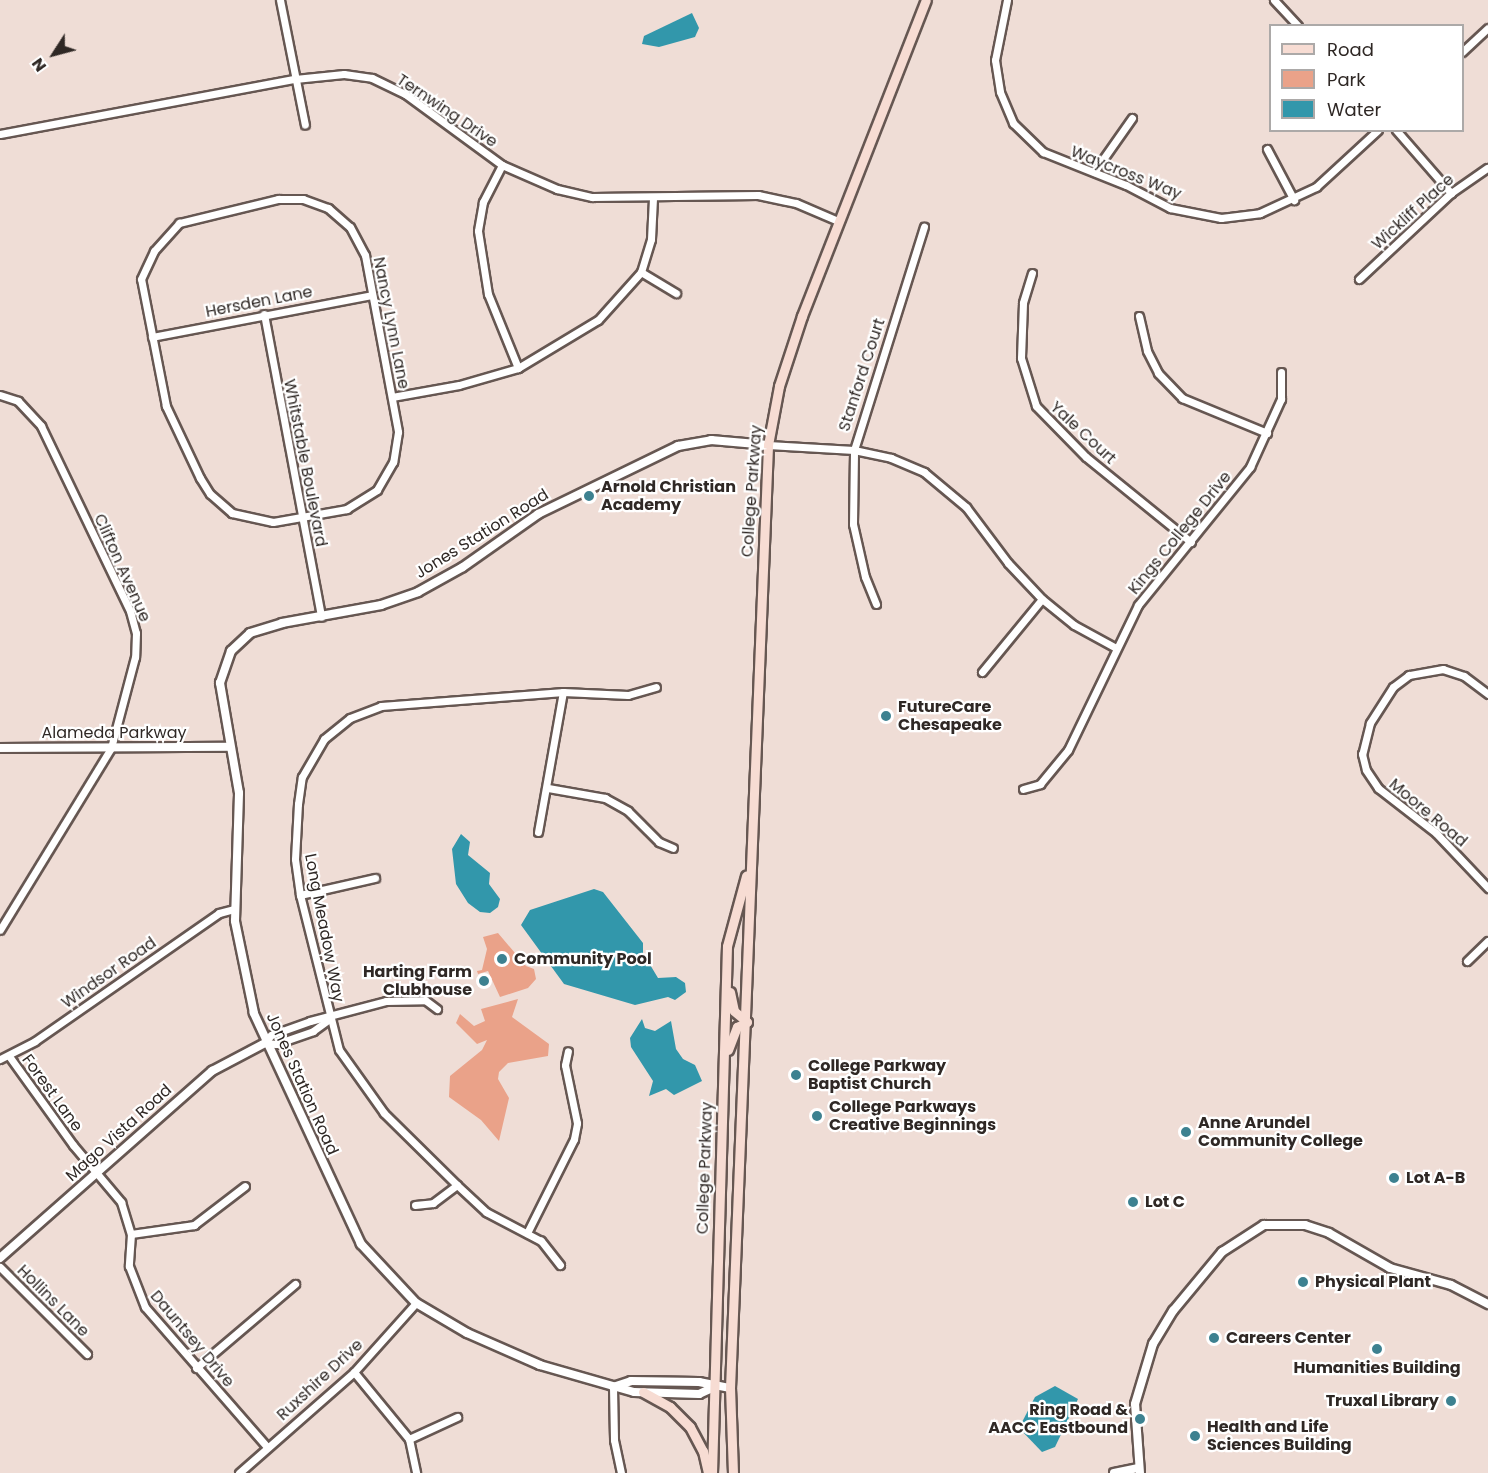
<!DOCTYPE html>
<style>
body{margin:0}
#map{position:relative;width:1488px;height:1473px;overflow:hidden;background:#efddd6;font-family:Poppins,sans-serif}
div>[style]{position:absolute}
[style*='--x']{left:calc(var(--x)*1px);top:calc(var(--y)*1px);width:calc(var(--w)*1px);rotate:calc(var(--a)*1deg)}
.green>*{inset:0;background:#eaa289}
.water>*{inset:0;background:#3297ab}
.roads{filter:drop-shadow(2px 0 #665752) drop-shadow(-2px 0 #665752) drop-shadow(0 2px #665752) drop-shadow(0 -2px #665752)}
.minor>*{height:7px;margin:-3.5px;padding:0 3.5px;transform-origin:3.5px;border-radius:3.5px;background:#fff}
.tertiary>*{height:8px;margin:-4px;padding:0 4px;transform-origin:4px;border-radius:4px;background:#fff}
.secondary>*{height:9px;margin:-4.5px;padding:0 4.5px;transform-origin:4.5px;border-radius:4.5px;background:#f7dcd3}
.dots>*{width:16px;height:16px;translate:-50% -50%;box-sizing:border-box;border:3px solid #fff;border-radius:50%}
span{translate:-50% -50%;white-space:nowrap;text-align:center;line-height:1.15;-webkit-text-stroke:4.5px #fff;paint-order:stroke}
.street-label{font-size:16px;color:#2f2825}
.poi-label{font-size:16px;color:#2f2825;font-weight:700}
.left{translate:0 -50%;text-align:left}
.right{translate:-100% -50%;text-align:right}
.legend{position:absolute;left:1269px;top:24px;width:195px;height:108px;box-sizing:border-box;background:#fff;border:2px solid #aca9a8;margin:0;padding:8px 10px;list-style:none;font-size:18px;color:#2f2825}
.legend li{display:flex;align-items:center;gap:12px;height:30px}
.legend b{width:30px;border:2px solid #aca9a8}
.north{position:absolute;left:24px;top:24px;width:60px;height:60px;-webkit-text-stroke:4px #fff;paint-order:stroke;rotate:234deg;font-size:16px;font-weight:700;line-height:24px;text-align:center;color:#2f2825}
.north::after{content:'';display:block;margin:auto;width:21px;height:27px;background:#2f2825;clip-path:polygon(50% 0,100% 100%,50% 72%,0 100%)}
</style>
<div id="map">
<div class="green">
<div style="clip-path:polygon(498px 933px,526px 966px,534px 969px,536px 979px,528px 988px,500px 997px,488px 971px,478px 974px,477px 971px,482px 970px,487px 949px,483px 937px)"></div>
<div style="clip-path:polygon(518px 999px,512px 1017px,549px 1044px,548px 1056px,508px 1063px,499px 1072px,498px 1079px,509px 1098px,499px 1141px,481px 1120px,449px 1097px,450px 1076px,482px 1050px,487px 1040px,477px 1044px,456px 1023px,460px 1014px,474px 1026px,485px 1021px,481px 1009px)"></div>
</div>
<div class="water">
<div style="clip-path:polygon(692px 13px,699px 28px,695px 37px,659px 47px,642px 44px,644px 36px)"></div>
<div style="clip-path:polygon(461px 834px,470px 842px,468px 855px,490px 873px,489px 884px,500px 899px,498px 907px,490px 913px,480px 912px,468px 903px,456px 884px,452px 849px)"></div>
<div style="clip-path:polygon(594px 889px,603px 892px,643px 943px,643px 953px,658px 978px,676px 977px,685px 983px,686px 992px,675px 1000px,668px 997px,635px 1005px,564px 984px,521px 925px,530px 910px)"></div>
<div style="clip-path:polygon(642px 1019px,645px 1028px,655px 1031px,671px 1021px,676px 1049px,683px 1059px,695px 1065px,702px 1081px,674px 1095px,666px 1089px,649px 1096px,653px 1081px,631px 1047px,630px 1038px)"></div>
<div style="clip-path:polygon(1055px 1386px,1078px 1399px,1055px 1447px,1042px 1452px,1019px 1428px,1035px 1397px)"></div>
</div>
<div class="roads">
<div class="minor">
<div style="--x:280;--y:0;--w:127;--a:78.7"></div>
<div style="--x:1007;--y:0;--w:61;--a:101.3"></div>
<div style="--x:995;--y:60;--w:32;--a:81"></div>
<div style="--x:1000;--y:92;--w:34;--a:67"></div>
<div style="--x:1013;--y:123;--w:42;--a:44"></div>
<div style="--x:1043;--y:152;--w:89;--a:21.7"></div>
<div style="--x:1126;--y:185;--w:50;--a:27.6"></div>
<div style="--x:1170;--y:208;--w:52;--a:11.1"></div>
<div style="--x:1221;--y:218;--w:39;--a:-7"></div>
<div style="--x:1260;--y:213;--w:62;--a:-24.9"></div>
<div style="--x:1316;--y:187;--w:84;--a:-42.6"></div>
<div style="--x:1274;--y:0;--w:35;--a:47"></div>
<div style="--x:1462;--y:52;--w:35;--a:-43"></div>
<div style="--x:1396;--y:130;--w:84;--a:48.9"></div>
<div style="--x:0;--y:134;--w:300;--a:-10.6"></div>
<div style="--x:295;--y:79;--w:49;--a:-5.8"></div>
<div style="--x:344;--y:74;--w:28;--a:8"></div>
<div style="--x:372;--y:78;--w:37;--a:26"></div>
<div style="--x:405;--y:94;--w:120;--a:36.2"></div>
<div style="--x:502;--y:165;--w:60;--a:23.6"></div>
<div style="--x:557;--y:189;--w:36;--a:13"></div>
<div style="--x:592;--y:197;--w:166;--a:-0.7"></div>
<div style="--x:758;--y:195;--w:39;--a:12"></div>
<div style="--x:796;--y:203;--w:46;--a:23.2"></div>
<div style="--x:1267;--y:149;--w:58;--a:62.1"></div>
<div style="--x:502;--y:165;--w:42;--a:117.2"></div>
<div style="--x:483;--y:202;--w:29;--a:100"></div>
<div style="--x:478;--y:231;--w:64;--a:81"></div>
<div style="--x:488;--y:294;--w:80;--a:67.9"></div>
<div style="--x:1094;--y:172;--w:66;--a:-54.9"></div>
<div style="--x:278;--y:199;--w:25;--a:0"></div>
<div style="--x:303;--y:199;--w:27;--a:20"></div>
<div style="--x:328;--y:208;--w:29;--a:41"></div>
<div style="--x:350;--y:227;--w:32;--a:62"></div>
<div style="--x:365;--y:255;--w:180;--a:79.4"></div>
<div style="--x:398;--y:432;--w:30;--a:99"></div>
<div style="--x:393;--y:462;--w:32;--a:120"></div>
<div style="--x:377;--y:490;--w:36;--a:148"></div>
<div style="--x:347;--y:509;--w:75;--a:170"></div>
<div style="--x:273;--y:522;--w:42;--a:-167.6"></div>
<div style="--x:232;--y:513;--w:29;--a:-139"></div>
<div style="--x:210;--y:494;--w:19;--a:-122"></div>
<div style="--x:200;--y:478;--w:80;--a:-115.3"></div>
<div style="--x:166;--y:406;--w:129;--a:-101.1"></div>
<div style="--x:141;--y:279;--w:31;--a:-65"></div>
<div style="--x:154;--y:251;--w:38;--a:-48"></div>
<div style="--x:179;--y:223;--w:102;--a:-13.6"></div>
<div style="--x:641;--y:272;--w:41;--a:31"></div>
<div style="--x:1032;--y:273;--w:31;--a:107"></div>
<div style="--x:1023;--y:303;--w:55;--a:92.1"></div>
<div style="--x:1021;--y:358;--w:50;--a:72.6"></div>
<div style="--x:1036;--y:406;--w:71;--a:45.6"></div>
<div style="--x:1086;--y:457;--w:135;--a:39"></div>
<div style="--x:1359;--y:279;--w:126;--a:-43.1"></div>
<div style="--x:1451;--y:193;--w:44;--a:-34.8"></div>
<div style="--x:264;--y:314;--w:308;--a:79.3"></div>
<div style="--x:1139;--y:316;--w:36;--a:77"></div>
<div style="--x:1147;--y:351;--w:25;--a:63"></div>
<div style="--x:1158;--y:373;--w:35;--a:46"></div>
<div style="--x:1182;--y:398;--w:92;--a:22.4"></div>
<div style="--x:152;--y:337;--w:224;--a:-10.8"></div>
<div style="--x:0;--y:395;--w:19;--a:18"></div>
<div style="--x:18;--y:401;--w:34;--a:47"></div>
<div style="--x:41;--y:426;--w:205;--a:64.3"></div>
<div style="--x:130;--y:611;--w:23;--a:75"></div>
<div style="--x:136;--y:633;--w:24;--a:92"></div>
<div style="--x:135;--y:657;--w:94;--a:104.8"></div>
<div style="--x:111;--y:748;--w:213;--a:121.4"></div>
<div style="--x:392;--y:397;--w:68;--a:-10.2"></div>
<div style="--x:459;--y:385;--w:61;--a:-16.1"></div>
<div style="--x:518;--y:368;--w:93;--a:-31"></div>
<div style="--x:598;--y:320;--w:64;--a:-48.1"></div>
<div style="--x:641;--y:272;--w:34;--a:-73"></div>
<div style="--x:651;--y:239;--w:41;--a:-87.2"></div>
<div style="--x:768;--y:445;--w:86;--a:3.3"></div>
<div style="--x:854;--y:450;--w:38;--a:12"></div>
<div style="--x:891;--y:458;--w:36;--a:23"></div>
<div style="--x:924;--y:472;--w:55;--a:39.8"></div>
<div style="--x:966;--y:507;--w:70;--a:53.1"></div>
<div style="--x:1008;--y:563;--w:50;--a:46.6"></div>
<div style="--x:1042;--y:599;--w:41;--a:39.1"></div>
<div style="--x:1074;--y:625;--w:48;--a:28.7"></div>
<div style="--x:876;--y:604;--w:29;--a:-112"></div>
<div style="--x:865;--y:577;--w:54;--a:-102.8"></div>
<div style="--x:853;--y:524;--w:74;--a:-89.2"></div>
<div style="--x:854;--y:450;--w:234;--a:-72.6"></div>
<div style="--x:982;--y:672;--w:94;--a:-50.6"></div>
<div style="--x:1488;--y:694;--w:30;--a:-143"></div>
<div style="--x:1464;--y:676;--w:22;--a:-162"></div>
<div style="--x:1443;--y:669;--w:35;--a:170"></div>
<div style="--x:1409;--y:675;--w:20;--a:143"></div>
<div style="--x:1393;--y:687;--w:43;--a:122.6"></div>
<div style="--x:1370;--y:723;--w:32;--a:104"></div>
<div style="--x:1362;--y:754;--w:16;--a:76"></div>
<div style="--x:1366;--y:770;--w:22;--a:56"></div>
<div style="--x:1378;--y:788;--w:73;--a:37.8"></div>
<div style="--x:1436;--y:833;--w:76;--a:46.6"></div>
<div style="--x:548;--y:788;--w:58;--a:10"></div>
<div style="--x:605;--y:798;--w:26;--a:29"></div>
<div style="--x:628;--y:811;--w:44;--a:45"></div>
<div style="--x:659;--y:842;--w:15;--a:23"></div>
<div style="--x:1023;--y:789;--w:18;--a:-16"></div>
<div style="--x:1040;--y:784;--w:44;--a:-50.5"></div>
<div style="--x:1068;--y:750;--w:161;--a:-64.2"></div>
<div style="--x:1138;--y:605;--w:178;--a:-50.9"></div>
<div style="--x:1250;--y:467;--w:75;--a:-65.5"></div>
<div style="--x:1281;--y:399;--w:27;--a:-90"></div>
<div style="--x:538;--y:832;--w:142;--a:-79.9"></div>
<div style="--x:300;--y:895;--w:77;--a:-12.8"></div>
<div style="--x:1467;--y:961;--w:29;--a:-44"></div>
<div style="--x:265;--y:1043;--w:10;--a:-53"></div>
<div style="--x:271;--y:1035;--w:41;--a:-19.7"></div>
<div style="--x:310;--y:1021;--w:79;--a:-14.7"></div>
<div style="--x:386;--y:1001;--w:39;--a:-1"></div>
<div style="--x:425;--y:1000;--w:15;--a:37"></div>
<div style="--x:266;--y:1043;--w:10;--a:6"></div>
<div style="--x:276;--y:1044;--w:39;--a:-19"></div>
<div style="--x:313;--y:1031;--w:17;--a:-36"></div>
<div style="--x:9;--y:1056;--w:110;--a:54.3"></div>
<div style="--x:73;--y:1145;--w:75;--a:49.9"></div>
<div style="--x:121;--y:1202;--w:34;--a:73"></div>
<div style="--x:131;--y:1234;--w:32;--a:94"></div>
<div style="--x:129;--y:1266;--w:44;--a:68.7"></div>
<div style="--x:145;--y:1307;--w:186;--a:48.9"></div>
<div style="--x:0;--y:1059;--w:39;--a:-27"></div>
<div style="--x:35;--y:1041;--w:224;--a:-34.8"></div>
<div style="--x:219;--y:913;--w:16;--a:-15"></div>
<div style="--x:415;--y:1205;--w:18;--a:-6"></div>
<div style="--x:433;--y:1203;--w:30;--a:-37"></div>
<div style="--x:527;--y:1233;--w:105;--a:-63.4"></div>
<div style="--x:574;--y:1139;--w:16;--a:-79"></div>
<div style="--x:577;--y:1123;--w:59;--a:-101.7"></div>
<div style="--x:565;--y:1065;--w:14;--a:-78"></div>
<div style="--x:131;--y:1234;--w:64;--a:-8.1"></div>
<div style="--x:194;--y:1225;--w:64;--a:-37.4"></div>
<div style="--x:560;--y:1265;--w:31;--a:-128"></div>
<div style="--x:541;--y:1241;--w:62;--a:-152.2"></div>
<div style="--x:486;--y:1212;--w:40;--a:-137"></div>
<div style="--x:457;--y:1185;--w:103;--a:-135.4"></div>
<div style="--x:384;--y:1113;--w:77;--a:-125.5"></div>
<div style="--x:339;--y:1050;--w:160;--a:-104.1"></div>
<div style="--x:300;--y:895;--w:36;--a:-98"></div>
<div style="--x:295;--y:859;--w:55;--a:-86.9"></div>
<div style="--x:298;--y:804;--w:27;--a:-82"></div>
<div style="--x:302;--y:777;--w:44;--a:-59.9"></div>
<div style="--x:324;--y:739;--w:33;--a:-39"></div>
<div style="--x:350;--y:718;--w:33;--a:-21"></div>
<div style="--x:381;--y:706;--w:183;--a:-4.4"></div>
<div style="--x:563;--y:692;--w:65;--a:2.6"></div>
<div style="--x:628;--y:695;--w:29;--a:-16"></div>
<div style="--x:0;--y:1267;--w:123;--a:45"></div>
<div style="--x:196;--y:1368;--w:130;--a:-40.3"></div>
<div style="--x:354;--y:1372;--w:87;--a:50.6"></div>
<div style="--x:409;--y:1439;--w:35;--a:78"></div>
<div style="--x:613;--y:1387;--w:53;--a:88.9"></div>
<div style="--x:614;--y:1440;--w:34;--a:78"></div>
<div style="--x:409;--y:1439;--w:53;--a:-24.6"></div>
<div style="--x:239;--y:1473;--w:153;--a:-41.3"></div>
<div style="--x:354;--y:1372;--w:93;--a:-48.1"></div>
</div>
<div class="tertiary">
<div style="--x:0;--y:748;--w:229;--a:-0.3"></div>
<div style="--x:0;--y:1258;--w:283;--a:-41.4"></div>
<div style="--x:212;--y:1071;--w:60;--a:-27.8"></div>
<div style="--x:613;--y:1387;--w:19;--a:-18"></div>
<div style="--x:631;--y:1381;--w:68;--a:0.8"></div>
<div style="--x:699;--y:1382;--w:32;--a:11"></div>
<div style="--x:712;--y:1388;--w:14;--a:155"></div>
<div style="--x:699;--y:1394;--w:65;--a:-178.2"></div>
<div style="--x:634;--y:1392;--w:98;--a:-164"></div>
<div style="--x:540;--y:1365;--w:80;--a:-156.3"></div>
<div style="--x:467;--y:1333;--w:59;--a:-149.5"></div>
<div style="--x:416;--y:1303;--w:81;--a:-133"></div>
<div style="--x:361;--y:1244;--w:255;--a:-114.9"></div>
<div style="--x:254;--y:1013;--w:94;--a:-101.7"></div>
<div style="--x:235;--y:921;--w:128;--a:-88.2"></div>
<div style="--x:239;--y:793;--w:112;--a:-99.8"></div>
<div style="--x:220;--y:683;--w:34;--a:-71"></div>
<div style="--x:231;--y:651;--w:26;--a:-43"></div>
<div style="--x:250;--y:633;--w:34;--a:-17"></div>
<div style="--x:282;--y:623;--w:101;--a:-10.3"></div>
<div style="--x:381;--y:605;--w:39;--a:-19"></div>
<div style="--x:418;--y:592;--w:51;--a:-29.1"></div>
<div style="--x:463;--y:567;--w:92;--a:-35.2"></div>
<div style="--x:538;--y:514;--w:156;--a:-25.9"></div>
<div style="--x:678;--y:446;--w:34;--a:-10"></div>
<div style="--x:711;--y:440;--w:57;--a:5"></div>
<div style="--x:1114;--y:1473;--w:25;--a:-12"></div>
<div style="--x:1140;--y:1473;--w:69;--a:-94.1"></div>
<div style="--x:1135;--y:1404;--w:63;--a:-73.3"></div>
<div style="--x:1153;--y:1344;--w:39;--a:-59"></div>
<div style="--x:1173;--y:1311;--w:77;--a:-50.3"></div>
<div style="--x:1222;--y:1252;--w:50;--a:-32.7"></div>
<div style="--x:1264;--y:1225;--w:41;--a:0"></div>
<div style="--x:1305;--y:1225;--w:25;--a:18"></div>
<div style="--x:1329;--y:1233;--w:70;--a:29.8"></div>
<div style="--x:1390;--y:1268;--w:63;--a:15.6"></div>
<div style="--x:1451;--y:1285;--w:42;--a:27.2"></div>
</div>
<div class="secondary">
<div style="--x:730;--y:992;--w:19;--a:78"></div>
<div style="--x:734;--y:1011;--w:17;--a:40"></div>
<div style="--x:728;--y:1050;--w:25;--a:-69"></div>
<div style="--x:737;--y:1027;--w:11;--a:-27"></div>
<div style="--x:643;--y:1392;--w:31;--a:29"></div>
<div style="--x:670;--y:1407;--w:28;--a:45"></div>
<div style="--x:690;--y:1427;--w:27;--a:62"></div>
<div style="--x:703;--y:1451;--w:23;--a:77"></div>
<div style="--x:712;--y:1473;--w:527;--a:-88.37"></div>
<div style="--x:727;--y:946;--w:73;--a:-74.8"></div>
<div style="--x:733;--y:1473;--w:85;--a:-92"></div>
<div style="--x:730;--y:1388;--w:944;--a:-87.69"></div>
<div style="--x:768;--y:445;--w:60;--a:-79.4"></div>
<div style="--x:779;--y:386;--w:74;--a:-71.8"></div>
<div style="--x:802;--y:316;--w:339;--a:-68.6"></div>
</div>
</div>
<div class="dots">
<div style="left:589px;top:496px;background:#3d8190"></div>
<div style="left:886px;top:716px;background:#3d8190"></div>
<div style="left:502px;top:959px;background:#3d8190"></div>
<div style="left:484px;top:981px;background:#3d8190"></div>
<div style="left:796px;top:1075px;background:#3d8190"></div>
<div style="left:817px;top:1116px;background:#3d8190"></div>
<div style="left:1186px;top:1132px;background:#3d8190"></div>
<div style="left:1394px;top:1178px;background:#3d8190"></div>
<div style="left:1133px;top:1202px;background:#3d8190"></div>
<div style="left:1303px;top:1282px;background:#3d8190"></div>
<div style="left:1214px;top:1338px;background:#3d8190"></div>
<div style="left:1377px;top:1349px;background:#3d8190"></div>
<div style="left:1451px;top:1401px;background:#3d8190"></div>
<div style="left:1140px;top:1419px;background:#3d8190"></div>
<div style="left:1195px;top:1436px;background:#3d8190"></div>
</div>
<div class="street-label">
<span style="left:447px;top:111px;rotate:34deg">Ternwing Drive</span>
<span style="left:1126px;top:173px;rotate:22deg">Waycross Way</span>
<span style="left:1413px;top:212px;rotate:-42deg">Wickliff Place</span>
<span style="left:259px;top:302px;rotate:-11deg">Hersden Lane</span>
<span style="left:391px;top:323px;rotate:79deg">Nancy Lynn Lane</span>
<span style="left:862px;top:375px;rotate:-72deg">Stanford Court</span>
<span style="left:1083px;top:433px;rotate:43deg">Yale Court</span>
<span style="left:305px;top:463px;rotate:79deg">Whitstable Boulevard</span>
<span style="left:752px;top:491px;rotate:-86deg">College Parkway</span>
<span style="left:1180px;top:533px;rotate:-51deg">Kings College Drive</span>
<span style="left:482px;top:534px;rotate:-32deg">Jones Station Road</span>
<span style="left:122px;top:568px;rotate:66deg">Clifton Avenue</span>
<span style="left:114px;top:733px">Alameda Parkway</span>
<span style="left:1428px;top:813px;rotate:40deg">Moore Road</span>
<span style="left:324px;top:928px;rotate:79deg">Long Meadow Way</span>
<span style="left:109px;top:973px;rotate:-35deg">Windsor Road</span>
<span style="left:302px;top:1084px;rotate:66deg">Jones Station Road</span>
<span style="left:52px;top:1093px;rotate:54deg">Forest Lane</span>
<span style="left:119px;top:1133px;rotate:-42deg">Mago Vista Road</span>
<span style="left:705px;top:1168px;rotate:-88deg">College Parkway</span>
<span style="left:53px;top:1301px;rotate:45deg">Hollins Lane</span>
<span style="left:192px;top:1339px;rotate:50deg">Dauntsey Drive</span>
<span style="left:320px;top:1380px;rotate:-43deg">Ruxshire Drive</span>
</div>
<div class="poi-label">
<span class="left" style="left:601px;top:496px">Arnold Christian<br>Academy</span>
<span class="left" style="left:898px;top:716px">FutureCare<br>Chesapeake</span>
<span class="left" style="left:514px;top:959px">Community Pool</span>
<span class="right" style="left:472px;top:981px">Harting Farm<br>Clubhouse</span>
<span class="left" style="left:808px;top:1075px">College Parkway<br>Baptist Church</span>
<span class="left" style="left:829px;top:1116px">College Parkways<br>Creative Beginnings</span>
<span class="left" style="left:1198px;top:1132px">Anne Arundel<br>Community College</span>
<span class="left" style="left:1406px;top:1178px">Lot A-B</span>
<span class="left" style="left:1145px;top:1202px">Lot C</span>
<span class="left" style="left:1315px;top:1282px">Physical Plant</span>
<span class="left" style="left:1226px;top:1338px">Careers Center</span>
<span style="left:1377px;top:1368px">Humanities Building</span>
<span class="right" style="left:1439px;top:1401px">Truxal Library</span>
<span class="right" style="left:1128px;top:1419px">Ring Road &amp;<br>AACC Eastbound</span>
<span class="left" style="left:1207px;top:1436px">Health and Life<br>Sciences Building</span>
</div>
<ul class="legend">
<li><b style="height:8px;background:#f7dcd3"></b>Road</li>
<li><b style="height:16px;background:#eaa289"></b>Park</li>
<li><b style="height:16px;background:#3297ab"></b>Water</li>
</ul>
<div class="north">N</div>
</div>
